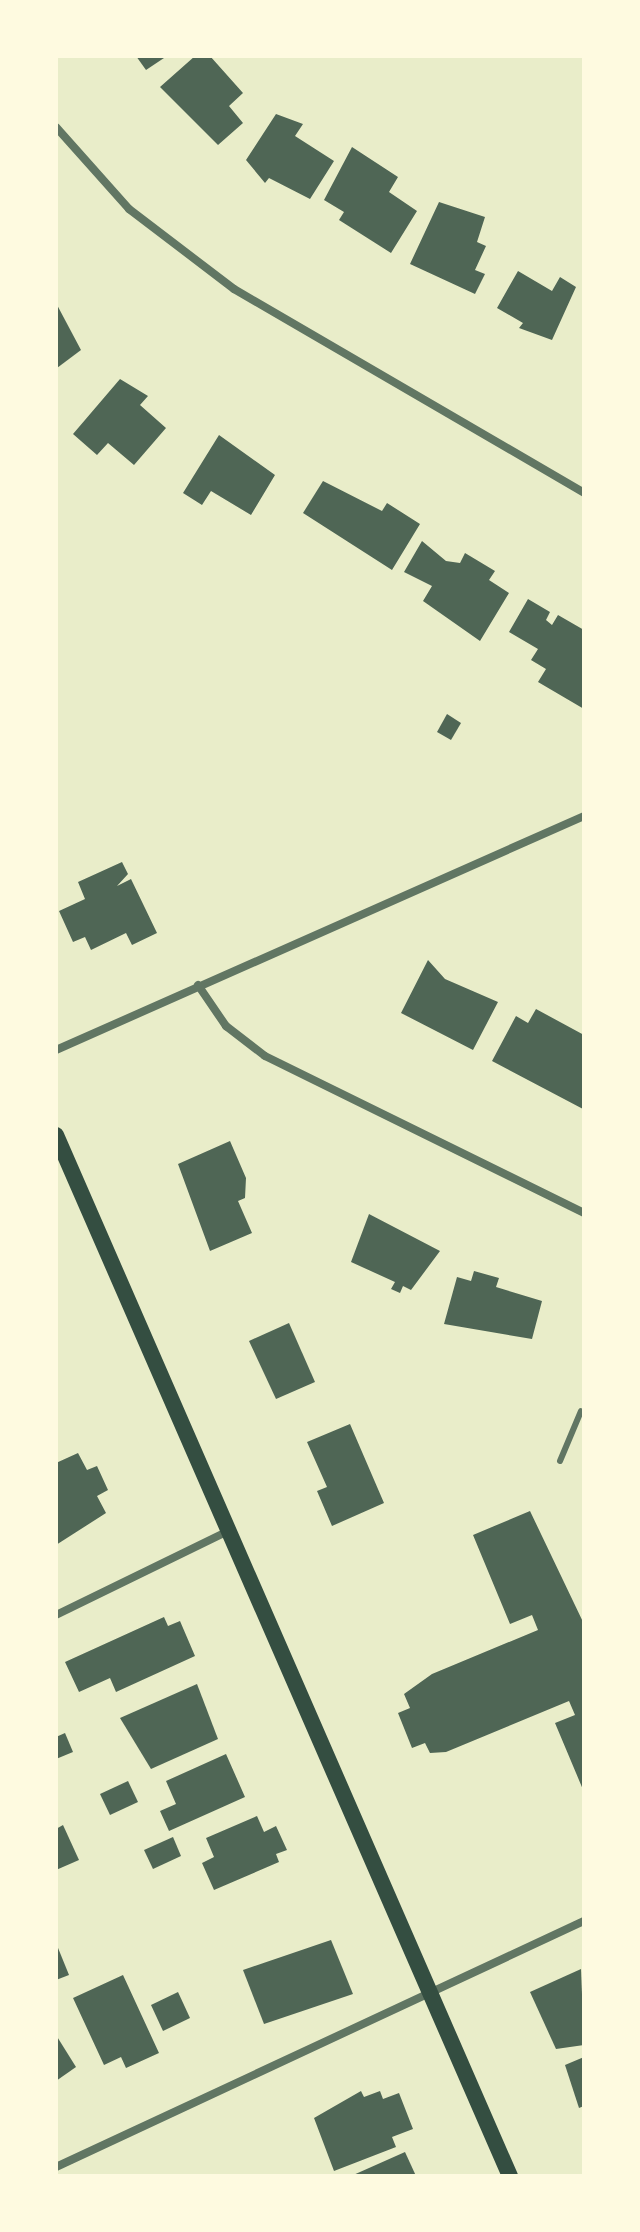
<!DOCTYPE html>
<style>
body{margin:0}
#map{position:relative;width:640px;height:2232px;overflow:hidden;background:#e9edc9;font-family:"DejaVu Sans",sans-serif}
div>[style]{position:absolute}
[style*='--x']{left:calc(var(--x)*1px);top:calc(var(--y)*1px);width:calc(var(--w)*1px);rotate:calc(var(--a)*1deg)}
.building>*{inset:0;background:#4f6655}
.service>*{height:6px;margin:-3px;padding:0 3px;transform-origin:3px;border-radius:3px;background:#617663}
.minor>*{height:8px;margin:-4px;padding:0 4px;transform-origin:4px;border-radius:4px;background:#617663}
.secondary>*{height:16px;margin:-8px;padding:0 8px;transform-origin:8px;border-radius:8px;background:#344e41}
span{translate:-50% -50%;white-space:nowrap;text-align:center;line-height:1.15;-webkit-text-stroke:8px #fefae0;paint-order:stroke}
.frame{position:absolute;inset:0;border:58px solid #fefae0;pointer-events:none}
</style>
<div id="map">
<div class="building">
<div style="clip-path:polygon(136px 56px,167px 56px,146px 70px)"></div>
<div style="clip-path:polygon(195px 56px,210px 56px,243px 93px,229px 106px,243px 123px,218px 145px,160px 87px)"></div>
<div style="clip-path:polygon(276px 114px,303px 124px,295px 136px,334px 161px,310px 199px,269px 178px,265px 183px,246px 160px)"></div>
<div style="clip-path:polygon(352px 147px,398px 177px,389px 192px,417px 211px,391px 253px,339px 220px,344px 212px,324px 200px)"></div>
<div style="clip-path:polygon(439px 202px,485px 217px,477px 242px,486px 246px,475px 270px,485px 274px,475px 294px,410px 264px)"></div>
<div style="clip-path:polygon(518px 271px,552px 291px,560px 277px,576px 287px,552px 340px,519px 328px,523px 323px,497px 308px)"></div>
<div style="clip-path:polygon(56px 303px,81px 350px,57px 368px,56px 366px)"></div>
<div style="clip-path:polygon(120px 379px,148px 396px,140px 405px,166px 428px,134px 465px,108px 443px,97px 455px,73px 434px)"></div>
<div style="clip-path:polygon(219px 435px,275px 475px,251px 515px,211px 491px,202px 505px,183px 493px)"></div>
<div style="clip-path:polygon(323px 481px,382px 511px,387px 503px,420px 524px,392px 570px,303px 513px)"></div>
<div style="clip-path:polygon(422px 541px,446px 561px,460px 563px,465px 553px,495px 571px,489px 580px,509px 593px,480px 641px,423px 601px,432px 586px,404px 572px)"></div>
<div style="clip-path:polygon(528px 599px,550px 612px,546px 620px,552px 625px,558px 615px,584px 630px,584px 709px,538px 682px,546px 669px,531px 660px,538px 649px,509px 632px)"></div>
<div style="clip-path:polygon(447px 714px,461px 723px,451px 740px,437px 732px)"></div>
<div style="clip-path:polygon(122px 862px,128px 874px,117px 886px,131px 879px,157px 933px,132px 945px,126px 933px,91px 950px,85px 937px,73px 942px,59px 911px,85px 899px,78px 882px)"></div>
<div style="clip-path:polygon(428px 960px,445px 979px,498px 1002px,473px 1050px,401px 1013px)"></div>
<div style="clip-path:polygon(536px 1009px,584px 1035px,583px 1109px,492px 1061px,516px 1016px,528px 1023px)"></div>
<div style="clip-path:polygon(230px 1141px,246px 1178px,245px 1198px,238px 1201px,252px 1233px,210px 1251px,178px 1164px)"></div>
<div style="clip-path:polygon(369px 1214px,440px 1251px,411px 1290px,403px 1286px,400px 1293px,391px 1289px,395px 1282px,351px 1262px)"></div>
<div style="clip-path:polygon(474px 1271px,499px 1278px,496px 1287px,542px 1301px,532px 1339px,444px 1324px,457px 1277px,471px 1281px)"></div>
<div style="clip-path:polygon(289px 1323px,315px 1382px,276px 1399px,249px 1341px)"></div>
<div style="clip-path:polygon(350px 1424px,384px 1503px,332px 1526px,317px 1491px,327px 1487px,307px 1442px)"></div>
<div style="clip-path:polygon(78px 1453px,87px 1470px,97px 1466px,108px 1490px,97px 1496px,106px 1513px,56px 1545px,56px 1463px)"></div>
<div style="clip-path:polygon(530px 1511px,584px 1624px,584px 1792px,555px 1723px,575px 1715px,569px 1701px,446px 1752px,430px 1753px,425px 1743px,412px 1748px,398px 1713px,410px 1708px,404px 1694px,432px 1674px,538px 1630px,532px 1615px,510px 1624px,473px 1535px)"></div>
<div style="clip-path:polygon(164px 1617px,168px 1626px,180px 1621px,195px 1656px,116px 1692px,110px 1678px,79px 1692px,65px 1662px)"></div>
<div style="clip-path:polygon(197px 1684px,218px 1739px,151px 1769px,120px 1718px)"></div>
<div style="clip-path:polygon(65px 1733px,73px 1752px,56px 1759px,56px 1737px)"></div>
<div style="clip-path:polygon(226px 1754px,245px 1797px,169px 1831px,160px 1811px,176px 1804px,166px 1781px)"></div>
<div style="clip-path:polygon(128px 1781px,138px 1802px,110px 1815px,100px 1794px)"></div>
<div style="clip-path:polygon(257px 1816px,264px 1832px,276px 1826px,287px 1850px,276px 1854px,279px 1862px,214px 1890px,202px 1863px,214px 1857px,206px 1838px)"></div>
<div style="clip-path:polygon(63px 1825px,79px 1860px,56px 1870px,56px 1829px)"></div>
<div style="clip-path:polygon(173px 1837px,181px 1856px,153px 1869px,144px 1850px)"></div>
<div style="clip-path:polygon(331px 1940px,353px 1994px,264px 2024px,243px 1970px)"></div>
<div style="clip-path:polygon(56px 1943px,69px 1975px,56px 1980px)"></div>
<div style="clip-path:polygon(581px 1969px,584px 2045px,556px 2049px,530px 1992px)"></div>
<div style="clip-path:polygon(123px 1975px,159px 2053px,126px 2068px,121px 2057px,104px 2065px,73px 1998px)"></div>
<div style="clip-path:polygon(178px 1992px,190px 2018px,163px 2031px,151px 2005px)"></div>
<div style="clip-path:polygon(56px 2035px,76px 2067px,56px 2081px)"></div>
<div style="clip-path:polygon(584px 2057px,584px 2106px,579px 2108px,565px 2065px)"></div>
<div style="clip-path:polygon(361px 2091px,364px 2097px,380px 2091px,383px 2099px,399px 2093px,413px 2129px,392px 2137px,396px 2147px,334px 2171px,314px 2118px)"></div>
<div style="clip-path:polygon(405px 2152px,416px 2176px,351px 2176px)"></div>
</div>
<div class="service">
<div style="--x:560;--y:1461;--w:54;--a:-67.2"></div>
</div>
<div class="minor">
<div style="--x:56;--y:127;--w:110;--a:48.3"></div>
<div style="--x:129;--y:209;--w:132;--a:37.3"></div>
<div style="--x:234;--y:289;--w:405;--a:30.2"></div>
<div style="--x:198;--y:985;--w:50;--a:55.7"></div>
<div style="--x:226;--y:1026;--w:49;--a:37.6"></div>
<div style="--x:265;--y:1056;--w:356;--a:26.2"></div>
<div style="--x:56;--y:1050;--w:578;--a:-23.9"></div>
<div style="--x:56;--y:1615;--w:191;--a:-26"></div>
<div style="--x:56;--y:2167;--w:582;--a:-24.98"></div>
</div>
<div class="secondary">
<div style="--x:56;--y:1135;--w:1136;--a:66.44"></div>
</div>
<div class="frame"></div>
</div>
